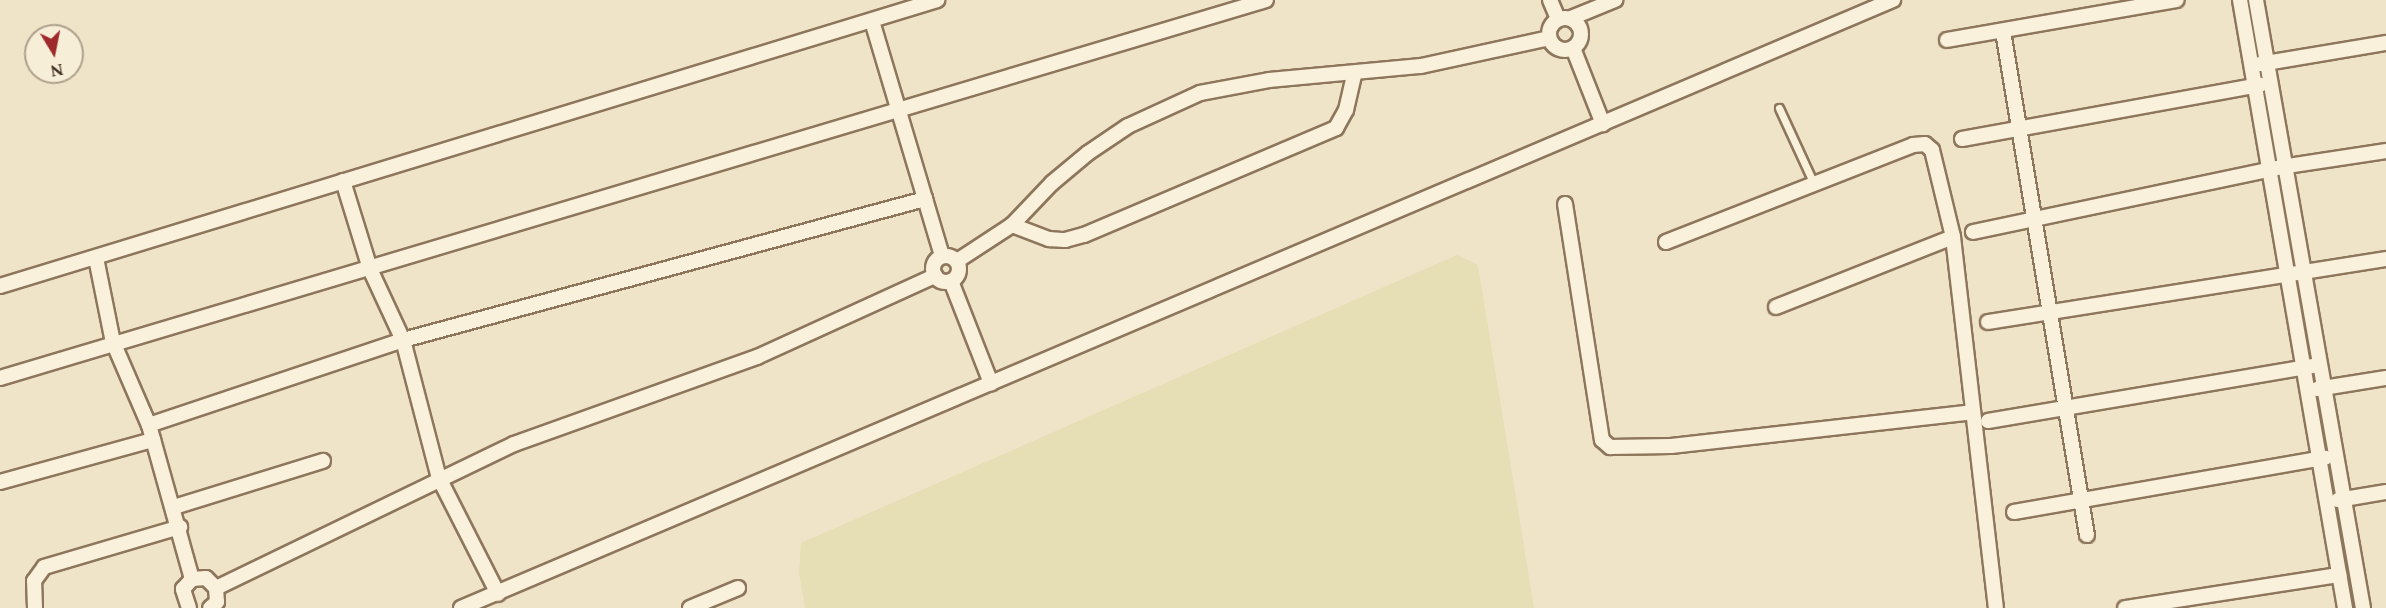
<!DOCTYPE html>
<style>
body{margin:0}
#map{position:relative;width:2386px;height:608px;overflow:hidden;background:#f0e4c8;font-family:Spectral,serif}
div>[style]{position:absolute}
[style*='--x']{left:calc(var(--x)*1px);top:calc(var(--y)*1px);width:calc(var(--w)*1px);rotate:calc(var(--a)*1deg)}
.farmland>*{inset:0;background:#e6deb5}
.roads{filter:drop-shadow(2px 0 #8d765c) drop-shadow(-2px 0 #8d765c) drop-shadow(0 2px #8d765c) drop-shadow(0 -2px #8d765c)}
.lane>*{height:7px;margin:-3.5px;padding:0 3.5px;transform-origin:3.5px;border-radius:3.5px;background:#faf1dc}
.street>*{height:14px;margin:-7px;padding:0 7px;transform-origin:7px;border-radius:7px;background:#faf1dc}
.street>.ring{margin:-7px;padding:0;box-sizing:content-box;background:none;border:14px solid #faf1dc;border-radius:50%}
span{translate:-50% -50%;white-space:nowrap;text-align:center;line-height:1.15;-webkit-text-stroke:6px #f7eed8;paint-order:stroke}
.north{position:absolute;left:24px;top:24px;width:60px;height:60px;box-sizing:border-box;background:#f7eed8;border:2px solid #ada18e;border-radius:50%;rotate:170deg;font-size:16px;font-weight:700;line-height:24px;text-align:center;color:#3d2e20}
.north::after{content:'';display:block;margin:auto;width:21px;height:27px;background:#9e2a2b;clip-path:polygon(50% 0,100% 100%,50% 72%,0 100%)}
</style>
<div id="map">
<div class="farmland">
<div style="clip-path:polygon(1457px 255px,1478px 265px,1534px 608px,805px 608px,799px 573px,801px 543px)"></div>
</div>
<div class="roads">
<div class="lane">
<div style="--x:1779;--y:108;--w:84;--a:65.3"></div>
</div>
<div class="street">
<div style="--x:1550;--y:0;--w:21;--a:67"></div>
<div style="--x:2240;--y:0;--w:617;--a:80.2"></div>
<div style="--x:2256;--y:0;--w:617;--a:80.02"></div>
<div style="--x:1571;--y:18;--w:48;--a:-22.2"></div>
<div class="ring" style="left:1549px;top:18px;width:18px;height:18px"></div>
<div style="--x:872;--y:21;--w:245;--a:73.4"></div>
<div style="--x:2003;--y:31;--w:511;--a:80.54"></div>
<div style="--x:1947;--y:40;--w:233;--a:-9.9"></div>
<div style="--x:1573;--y:48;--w:82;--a:68.5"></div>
<div style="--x:2260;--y:64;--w:128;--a:-9.5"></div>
<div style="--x:1962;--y:139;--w:303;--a:-10.3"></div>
<div style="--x:343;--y:181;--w:92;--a:72.9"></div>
<div style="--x:370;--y:269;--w:78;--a:65.1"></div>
<div style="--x:403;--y:340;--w:143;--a:75.4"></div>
<div style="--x:439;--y:478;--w:130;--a:63"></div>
<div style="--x:1565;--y:204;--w:239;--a:81.1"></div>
<div style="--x:1602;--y:440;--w:11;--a:41"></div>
<div style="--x:1610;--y:447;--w:61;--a:-0.9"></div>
<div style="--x:1671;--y:446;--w:303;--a:-6.4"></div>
<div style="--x:1012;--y:225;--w:40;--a:21"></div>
<div style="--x:1049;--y:239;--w:16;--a:4"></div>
<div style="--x:1065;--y:240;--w:20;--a:-15"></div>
<div style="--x:1084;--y:235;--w:274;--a:-23"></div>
<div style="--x:1336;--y:128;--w:21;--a:-61"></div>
<div style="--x:1346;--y:110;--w:37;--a:-77"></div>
<div style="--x:1973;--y:232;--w:321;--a:-11.9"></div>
<div style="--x:2287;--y:166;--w:100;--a:-8.6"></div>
<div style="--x:1666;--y:242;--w:265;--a:-21.4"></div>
<div style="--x:1913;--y:145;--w:12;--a:-5"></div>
<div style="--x:1925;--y:144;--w:9;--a:41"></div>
<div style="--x:1932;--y:150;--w:89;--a:76.4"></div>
<div style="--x:1953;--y:237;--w:373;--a:83.4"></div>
<div class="ring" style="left:933px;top:256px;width:12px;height:12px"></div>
<div style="--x:96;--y:258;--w:86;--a:78.6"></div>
<div style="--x:113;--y:342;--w:90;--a:66.6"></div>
<div style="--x:149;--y:425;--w:160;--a:74.4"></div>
<div style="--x:957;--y:261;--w:66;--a:-33.2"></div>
<div style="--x:1012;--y:225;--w:58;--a:-46.4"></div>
<div style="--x:1052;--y:183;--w:47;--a:-39.8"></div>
<div style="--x:1088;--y:153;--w:48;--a:-34"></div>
<div style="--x:1128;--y:126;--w:79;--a:-24.6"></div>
<div style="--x:1200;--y:93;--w:70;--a:-10.7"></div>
<div style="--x:1269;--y:80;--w:153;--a:-5.3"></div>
<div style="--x:1421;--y:66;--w:131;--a:-12.3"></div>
<div style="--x:951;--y:281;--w:110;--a:68.6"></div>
<div style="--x:0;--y:286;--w:980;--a:-16.97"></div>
<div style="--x:1776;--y:307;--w:190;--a:-21.6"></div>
<div style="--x:1988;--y:322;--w:403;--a:-9"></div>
<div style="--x:0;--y:378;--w:1321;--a:-16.62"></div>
<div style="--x:2317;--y:389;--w:70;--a:-9.1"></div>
<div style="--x:1988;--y:421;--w:330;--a:-9.6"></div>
<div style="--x:149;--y:425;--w:268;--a:-18.5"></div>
<div style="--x:403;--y:340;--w:541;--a:-15.12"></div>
<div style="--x:0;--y:482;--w:159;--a:-15.4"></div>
<div style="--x:2338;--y:500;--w:49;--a:-9.5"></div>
<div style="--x:174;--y:507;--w:156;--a:-17.2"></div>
<div style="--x:2014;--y:512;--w:316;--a:-9.9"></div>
<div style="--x:216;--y:588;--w:331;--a:-25.8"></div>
<div style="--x:514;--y:444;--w:258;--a:-19.7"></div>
<div style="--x:757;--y:357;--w:196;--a:-24.5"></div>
<div style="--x:35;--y:608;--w:27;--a:-92"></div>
<div style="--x:34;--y:581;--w:17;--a:-54"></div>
<div style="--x:44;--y:567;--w:142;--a:-16.4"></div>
<div style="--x:189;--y:608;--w:20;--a:-108"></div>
<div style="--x:183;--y:589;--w:13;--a:-48"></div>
<div style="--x:192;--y:579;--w:14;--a:-4"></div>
<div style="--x:206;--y:578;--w:14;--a:45"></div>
<div style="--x:216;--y:588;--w:14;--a:86"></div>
<div style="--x:217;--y:602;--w:9;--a:139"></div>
<div style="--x:461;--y:608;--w:1556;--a:-23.01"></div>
<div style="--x:690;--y:608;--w:52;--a:-22.6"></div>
<div style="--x:2125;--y:608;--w:217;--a:-8.8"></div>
</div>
</div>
<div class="north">N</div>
</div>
